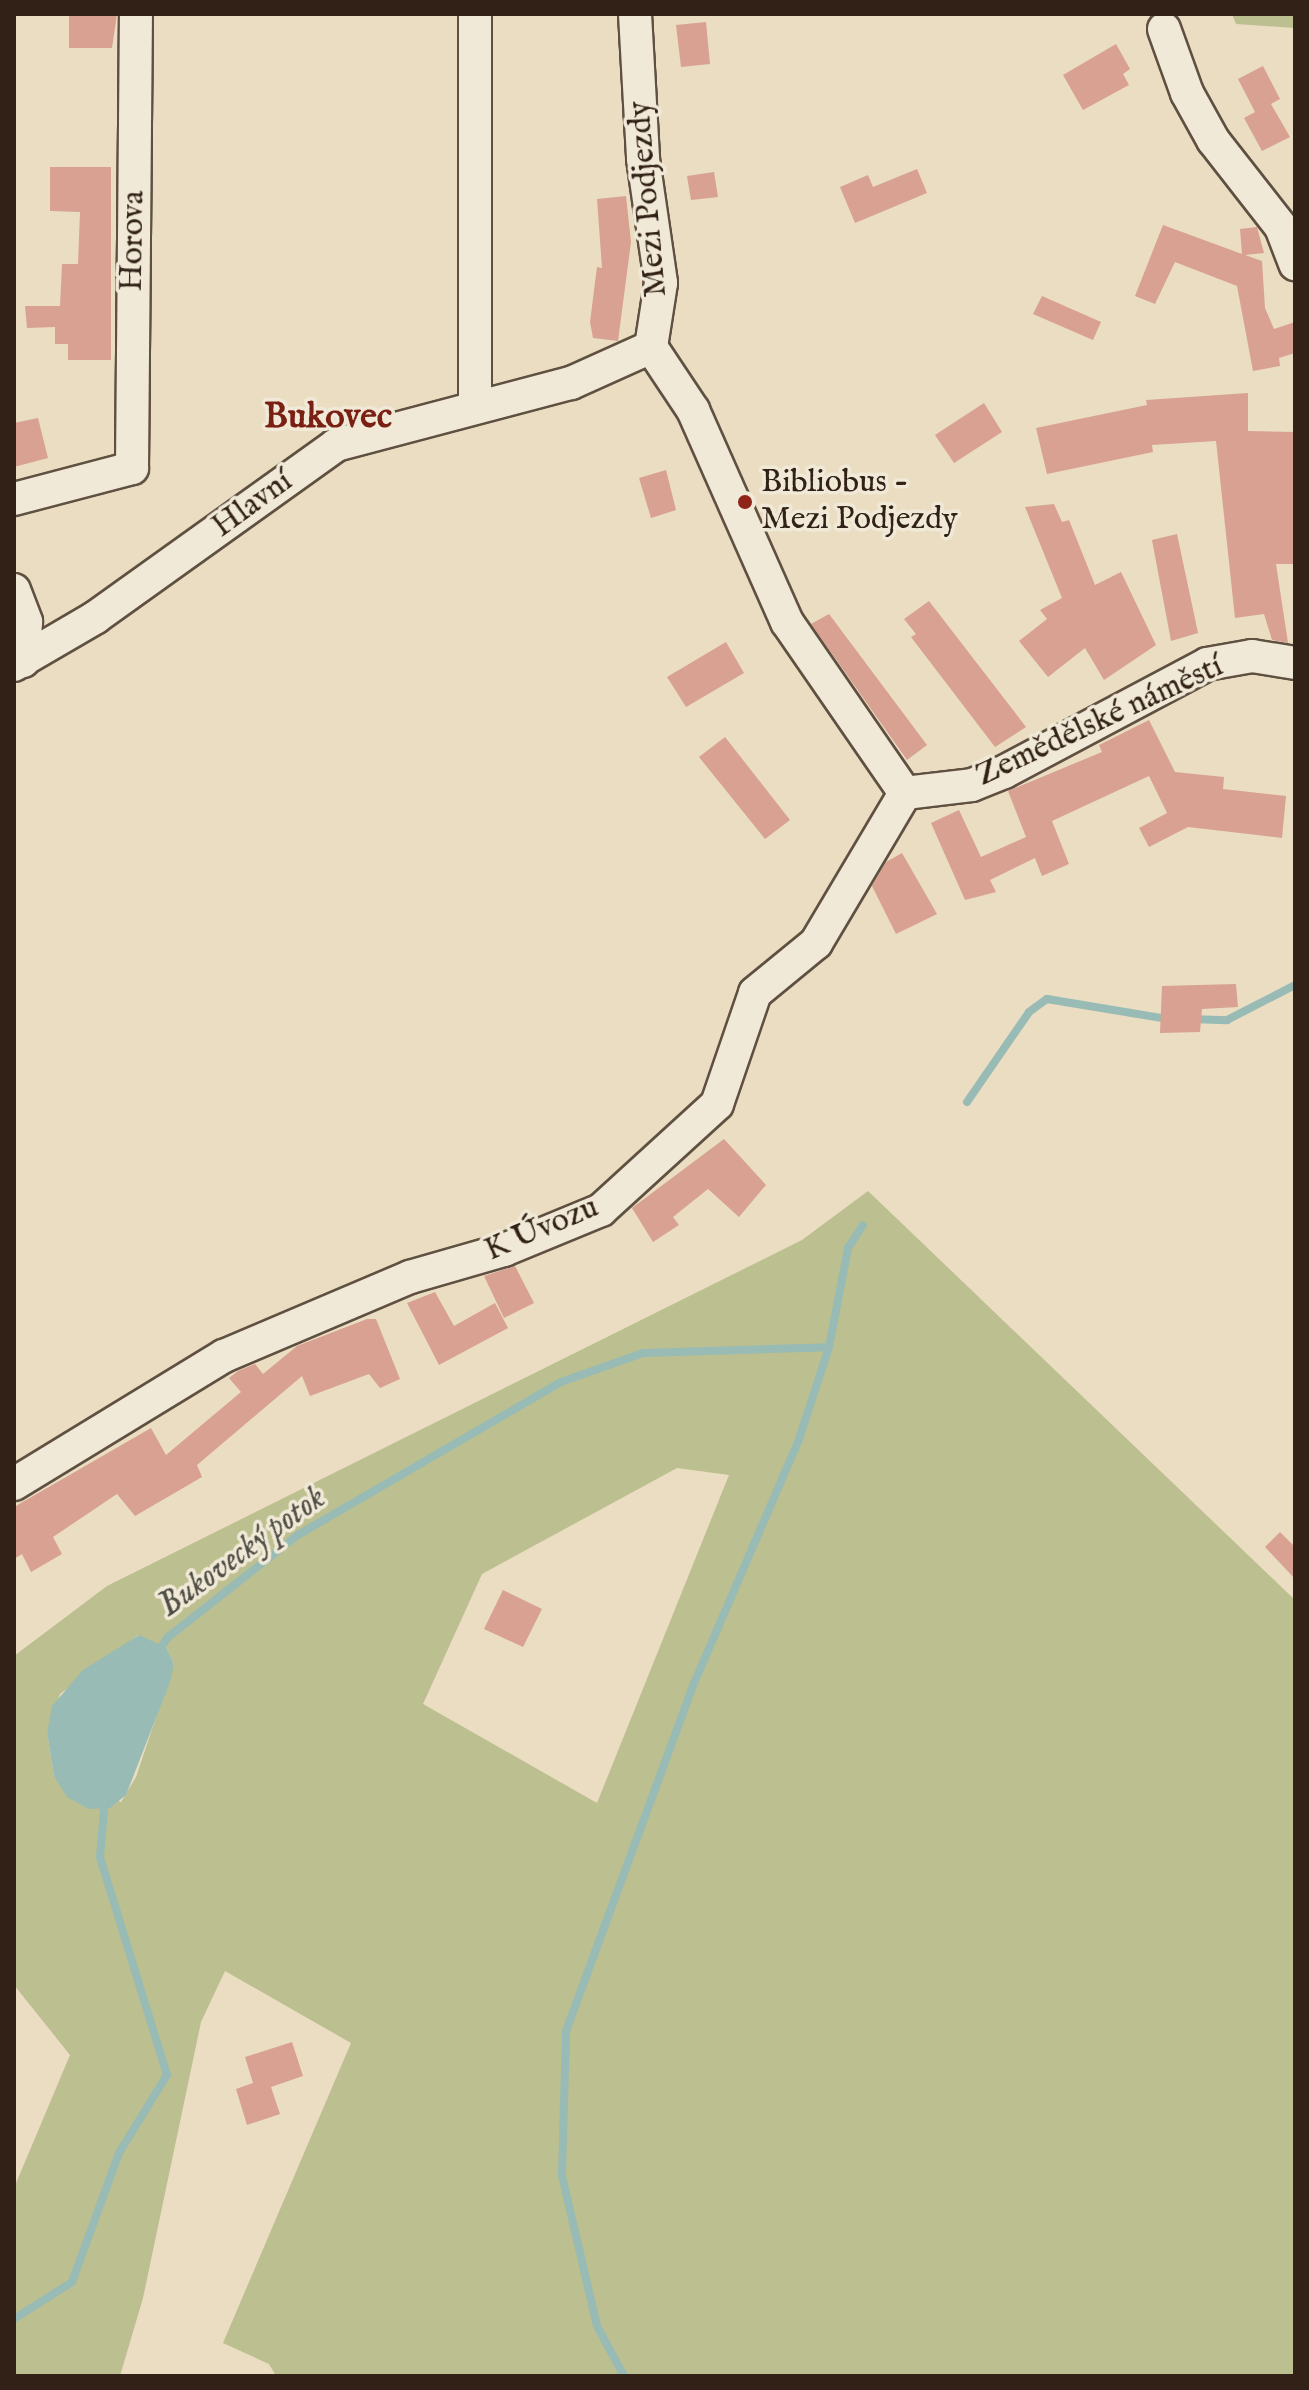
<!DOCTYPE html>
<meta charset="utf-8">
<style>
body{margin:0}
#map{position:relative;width:1309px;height:2390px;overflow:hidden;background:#eaddc1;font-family:"IM FELL English",serif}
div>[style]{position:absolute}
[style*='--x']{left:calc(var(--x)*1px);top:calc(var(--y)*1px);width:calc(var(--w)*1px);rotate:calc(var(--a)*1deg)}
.green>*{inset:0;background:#bcbf8f}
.water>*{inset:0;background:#98bbb5}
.stream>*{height:8px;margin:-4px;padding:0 4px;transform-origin:4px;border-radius:4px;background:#98bbb5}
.building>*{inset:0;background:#d8a192}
.roads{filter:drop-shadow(2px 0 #5f5041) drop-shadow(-2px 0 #5f5041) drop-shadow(0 2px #5f5041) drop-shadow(0 -2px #5f5041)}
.minor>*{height:32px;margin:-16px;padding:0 16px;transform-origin:16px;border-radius:16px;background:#f1e9d7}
.dots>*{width:22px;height:22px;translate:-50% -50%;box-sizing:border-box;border:4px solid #f1e9d7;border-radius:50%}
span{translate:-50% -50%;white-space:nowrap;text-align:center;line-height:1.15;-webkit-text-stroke:7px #f1e9d7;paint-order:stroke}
.street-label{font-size:32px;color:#312116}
.poi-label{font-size:32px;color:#312116}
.left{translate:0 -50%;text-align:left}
.water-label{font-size:34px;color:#504f46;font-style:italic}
.quarter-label{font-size:36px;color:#7a1f14;font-weight:700}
.frame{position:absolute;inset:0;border:16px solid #312116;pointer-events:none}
</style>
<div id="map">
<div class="green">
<div style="clip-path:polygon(1232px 14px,1295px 14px,1295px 28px,1236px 24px)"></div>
<div style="clip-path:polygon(evenodd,868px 1191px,1295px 1600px,1295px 2376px,276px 2376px,269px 2364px,223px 2343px,351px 2043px,225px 1971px,201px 2022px,143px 2298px,120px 2376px,14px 2376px,14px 2188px,70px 2055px,14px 1985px,14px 1656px,107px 1586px,802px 1240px,868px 1191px,677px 1468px,729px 1475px,597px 1803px,423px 1704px,482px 1574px,677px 1468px,868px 1191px,138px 1635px,166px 1647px,174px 1664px,136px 1777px,121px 1802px,54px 1776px,47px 1733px,60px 1694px,138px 1635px)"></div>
</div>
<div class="water">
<div style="clip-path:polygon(139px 1635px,166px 1647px,174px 1664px,170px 1682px,126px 1795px,110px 1808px,89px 1809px,67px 1797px,54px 1776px,47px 1733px,52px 1706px,83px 1670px)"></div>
</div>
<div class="stream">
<div style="--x:1190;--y:1019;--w:37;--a:2"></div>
<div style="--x:1227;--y:1020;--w:76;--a:-27.2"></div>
<div style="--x:967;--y:1102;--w:109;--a:-55.4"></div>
<div style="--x:1029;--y:1012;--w:22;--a:-36"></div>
<div style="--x:1047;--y:999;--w:123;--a:9.4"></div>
<div style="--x:158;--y:1652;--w:17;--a:-57"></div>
<div style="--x:167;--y:1638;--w:167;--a:-38.2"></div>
<div style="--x:298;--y:1535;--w:304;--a:-30.2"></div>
<div style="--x:561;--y:1382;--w:87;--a:-19.5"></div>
<div style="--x:643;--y:1353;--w:186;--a:-1.8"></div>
<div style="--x:14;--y:2319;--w:69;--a:-32.5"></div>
<div style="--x:72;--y:2282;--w:137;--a:-70"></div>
<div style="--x:119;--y:2153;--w:92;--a:-58.4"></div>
<div style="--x:167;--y:2075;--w:228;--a:-107.1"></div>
<div style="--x:100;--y:1857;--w:58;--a:-85.1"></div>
<div style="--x:624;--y:2376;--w:57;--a:-118.4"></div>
<div style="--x:597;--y:2326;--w:155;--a:-103.1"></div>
<div style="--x:562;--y:2175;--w:144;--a:-88.4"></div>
<div style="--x:566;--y:2031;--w:373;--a:-69.8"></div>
<div style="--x:695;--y:1681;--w:263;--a:-66.7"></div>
<div style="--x:799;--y:1439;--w:97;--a:-71.9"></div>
<div style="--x:829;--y:1347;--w:101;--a:-79.1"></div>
<div style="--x:848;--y:1248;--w:27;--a:-57"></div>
</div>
<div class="building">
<div style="clip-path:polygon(69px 14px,117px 14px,112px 48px,69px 48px)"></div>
<div style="clip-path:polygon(706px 22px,710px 64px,681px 67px,676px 25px)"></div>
<div style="clip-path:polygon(1116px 44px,1130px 69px,1123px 74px,1129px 85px,1083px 110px,1063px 75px)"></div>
<div style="clip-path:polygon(1263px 66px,1280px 99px,1260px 110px,1271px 104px,1290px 137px,1262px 151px,1244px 118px,1255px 112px,1238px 79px)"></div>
<div style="clip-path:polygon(50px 167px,111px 167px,111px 360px,68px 360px,68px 344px,55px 344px,55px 327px,27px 328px,25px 306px,60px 306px,62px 264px,78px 264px,80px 212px,50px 211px)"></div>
<div style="clip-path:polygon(917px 169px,927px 193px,855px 223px,840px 187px,868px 175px,873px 187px)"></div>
<div style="clip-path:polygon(714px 172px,718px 197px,691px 200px,687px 176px)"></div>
<div style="clip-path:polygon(626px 196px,631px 242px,618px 341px,593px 338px,590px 322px,597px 267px,602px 268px,597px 199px)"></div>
<div style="clip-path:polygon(1163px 225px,1242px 254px,1240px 229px,1257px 227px,1264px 253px,1245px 255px,1262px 261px,1265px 308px,1274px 329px,1295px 322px,1295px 353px,1279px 358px,1280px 366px,1253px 371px,1237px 286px,1175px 262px,1155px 304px,1135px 296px)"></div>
<div style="clip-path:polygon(1042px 296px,1101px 322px,1093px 340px,1033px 314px)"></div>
<div style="clip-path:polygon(1248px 393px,1248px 431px,1295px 432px,1295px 564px,1276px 564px,1288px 643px,1272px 640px,1264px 614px,1235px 618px,1216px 441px,1152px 445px,1153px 452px,1047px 474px,1036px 428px,1147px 405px,1146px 400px)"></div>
<div style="clip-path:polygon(984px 403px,1002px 432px,954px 463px,935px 435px)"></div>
<div style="clip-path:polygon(38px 418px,48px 458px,14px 467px,14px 423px)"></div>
<div style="clip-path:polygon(666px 470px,676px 510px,651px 518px,639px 478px)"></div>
<div style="clip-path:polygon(1054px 504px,1062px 522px,1069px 520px,1095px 585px,1121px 572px,1156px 645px,1104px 680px,1085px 648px,1048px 677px,1019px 641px,1047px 619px,1040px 610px,1062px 598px,1025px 507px)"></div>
<div style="clip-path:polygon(1177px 534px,1198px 633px,1171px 641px,1152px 540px)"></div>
<div style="clip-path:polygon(929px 601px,1026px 727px,995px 747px,911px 637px,916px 634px,904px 619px)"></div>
<div style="clip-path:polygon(829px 614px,927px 745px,907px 760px,811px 624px)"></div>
<div style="clip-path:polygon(726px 642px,744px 673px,686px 707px,667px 677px)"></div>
<div style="clip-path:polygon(1149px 720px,1175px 772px,1224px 777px,1223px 789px,1286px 796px,1282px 838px,1188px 827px,1149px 847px,1139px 828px,1167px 813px,1149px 776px,1052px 821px,1069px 864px,1042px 876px,1035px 858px,990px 880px,996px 892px,965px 900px,931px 823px,959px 810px,981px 857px,1026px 837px,1008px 791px,1102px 752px,1099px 745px)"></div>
<div style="clip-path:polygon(725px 737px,790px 820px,765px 839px,699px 757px)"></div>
<div style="clip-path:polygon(902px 853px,937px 914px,896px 934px,872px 886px,886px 862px)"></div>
<div style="clip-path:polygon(1236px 984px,1238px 1007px,1202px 1009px,1200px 1032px,1160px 1033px,1162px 986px)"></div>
<div style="clip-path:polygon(724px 1139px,766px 1185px,739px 1217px,708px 1189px,673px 1217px,679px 1225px,653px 1242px,632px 1208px)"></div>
<div style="clip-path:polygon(515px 1266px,534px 1303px,504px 1318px,484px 1276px)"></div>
<div style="clip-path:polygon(435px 1292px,454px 1326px,495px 1303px,508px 1328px,439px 1365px,407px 1303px)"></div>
<div style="clip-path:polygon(367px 1319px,376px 1319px,400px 1379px,380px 1388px,369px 1374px,310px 1396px,302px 1376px,197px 1465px,202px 1477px,135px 1516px,117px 1494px,53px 1537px,62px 1554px,31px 1572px,22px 1554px,14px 1559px,14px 1507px,151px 1428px,166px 1455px,241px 1392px,229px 1378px,238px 1371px,255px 1364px,263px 1374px,297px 1346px)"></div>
<div style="clip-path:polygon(1280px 1532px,1295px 1547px,1295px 1579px,1265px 1547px)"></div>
<div style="clip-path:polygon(503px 1590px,542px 1609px,523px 1647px,484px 1629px)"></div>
<div style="clip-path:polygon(292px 2042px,303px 2076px,271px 2087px,280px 2114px,247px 2125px,236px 2089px,253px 2083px,245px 2057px)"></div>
</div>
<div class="roads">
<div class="minor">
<div style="--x:635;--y:14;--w:145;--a:86.8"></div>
<div style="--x:643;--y:159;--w:125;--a:81.7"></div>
<div style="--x:661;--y:283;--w:65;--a:98.9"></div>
<div style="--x:651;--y:347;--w:76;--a:56.3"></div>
<div style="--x:693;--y:410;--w:232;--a:66.1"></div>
<div style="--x:787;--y:622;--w:208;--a:55.4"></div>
<div style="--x:1164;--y:29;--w:68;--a:70.2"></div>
<div style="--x:1187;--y:93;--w:54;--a:61"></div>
<div style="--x:1213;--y:140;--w:110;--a:52"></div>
<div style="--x:1281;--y:227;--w:40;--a:69"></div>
<div style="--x:475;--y:405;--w:391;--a:-90"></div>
<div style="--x:14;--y:499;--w:122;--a:-14.7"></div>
<div style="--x:132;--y:468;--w:454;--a:-89.5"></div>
<div style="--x:14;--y:590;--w:34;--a:69"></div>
<div style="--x:26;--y:622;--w:39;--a:94"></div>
<div style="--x:14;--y:665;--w:95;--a:-30.3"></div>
<div style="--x:96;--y:617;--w:295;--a:-35.6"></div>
<div style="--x:336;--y:445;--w:243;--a:-14.8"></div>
<div style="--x:571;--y:383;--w:88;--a:-24.2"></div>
<div style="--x:905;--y:793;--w:67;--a:-6.8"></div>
<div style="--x:972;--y:785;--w:35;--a:-22"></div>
<div style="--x:1004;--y:772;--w:230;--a:-28"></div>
<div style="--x:1207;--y:664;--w:46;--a:-10.1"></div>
<div style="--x:1252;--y:656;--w:44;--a:9.2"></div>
<div style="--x:14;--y:1484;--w:246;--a:-31.4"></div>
<div style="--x:224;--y:1356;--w:202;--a:-23"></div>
<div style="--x:410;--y:1277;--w:98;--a:-16"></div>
<div style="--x:504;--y:1250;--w:105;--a:-22.4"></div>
<div style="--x:601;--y:1210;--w:157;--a:-42.4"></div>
<div style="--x:717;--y:1104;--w:117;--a:-71.1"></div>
<div style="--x:755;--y:993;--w:79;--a:-39.3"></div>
<div style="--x:816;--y:943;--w:174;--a:-59.3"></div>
</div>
</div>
<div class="dots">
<div style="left:745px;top:502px;background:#8f2418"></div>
</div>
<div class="street-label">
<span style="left:649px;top:199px;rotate:-95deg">Mezi Podjezdy</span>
<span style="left:134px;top:241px;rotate:-89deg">Horova</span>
<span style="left:253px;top:505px;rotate:-36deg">Hlavní</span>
<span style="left:1100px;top:722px;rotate:-25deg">Zemědělské náměstí</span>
<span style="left:542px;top:1230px;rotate:-23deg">K Úvozu</span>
</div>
<div class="poi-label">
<span class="left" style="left:761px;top:502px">Bibliobus -<br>Mezi Podjezdy</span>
</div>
<div class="water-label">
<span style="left:242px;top:1552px;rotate:-36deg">Bukovecký potok</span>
</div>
<div class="quarter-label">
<span style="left:328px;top:418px">Bukovec</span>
</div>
<div class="frame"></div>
</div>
